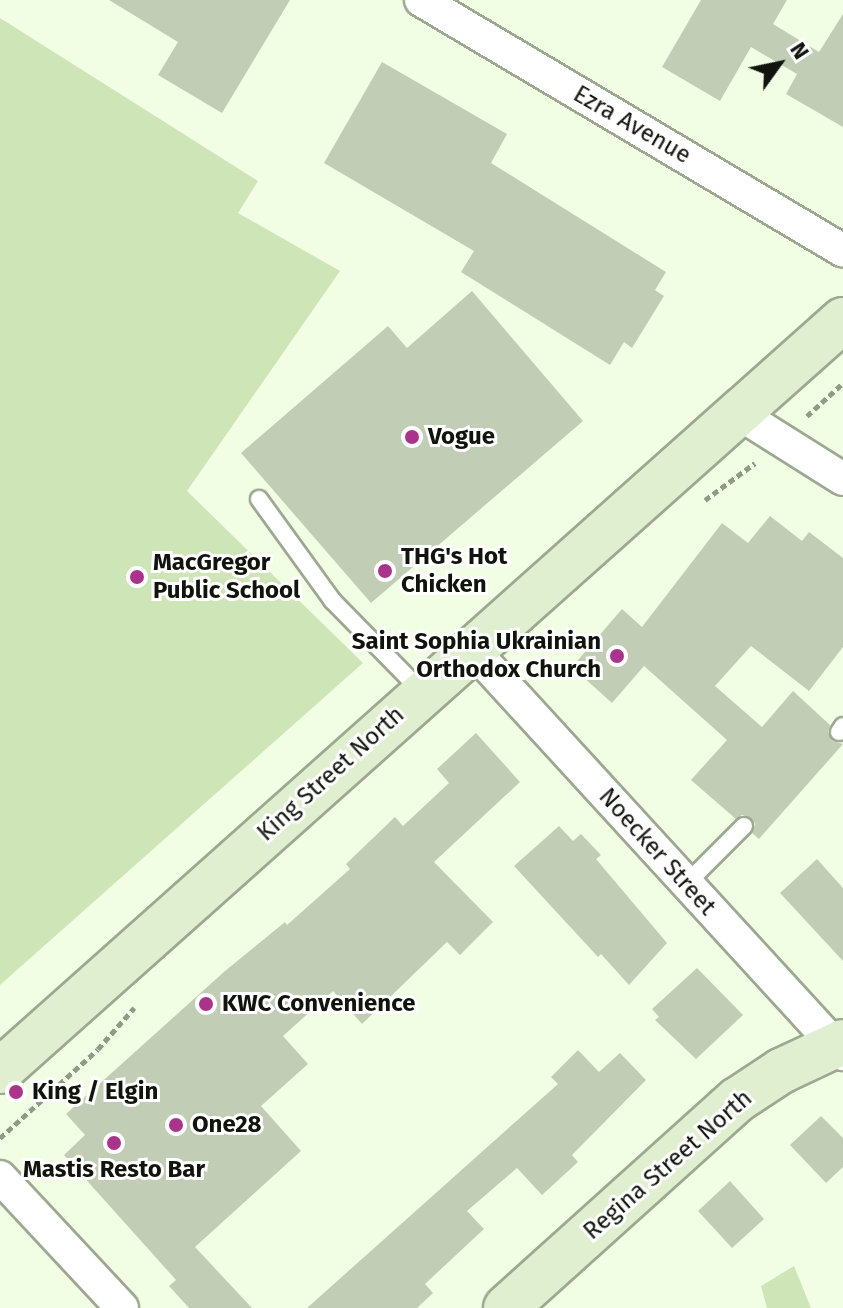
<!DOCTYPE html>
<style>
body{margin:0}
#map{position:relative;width:843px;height:1308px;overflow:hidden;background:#f1fee4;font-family:"Fira Sans",sans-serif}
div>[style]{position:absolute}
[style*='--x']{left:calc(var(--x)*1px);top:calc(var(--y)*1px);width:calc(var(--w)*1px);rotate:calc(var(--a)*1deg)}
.green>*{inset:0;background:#cee6b7}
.building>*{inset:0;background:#c1ceb5}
.path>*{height:5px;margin-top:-2.5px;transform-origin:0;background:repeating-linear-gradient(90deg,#909a87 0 6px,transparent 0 10px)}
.roads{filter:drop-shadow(2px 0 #9ca890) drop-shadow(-2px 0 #9ca890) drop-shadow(0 2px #9ca890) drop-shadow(0 -2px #9ca890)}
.lane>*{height:16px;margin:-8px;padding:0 8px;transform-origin:8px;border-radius:8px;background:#fff}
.street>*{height:32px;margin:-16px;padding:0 16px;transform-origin:16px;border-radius:16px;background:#fff}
.secondary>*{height:44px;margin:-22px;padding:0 22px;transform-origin:22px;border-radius:22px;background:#e1efd1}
.dots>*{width:22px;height:22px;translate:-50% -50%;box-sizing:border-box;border:4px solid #fff;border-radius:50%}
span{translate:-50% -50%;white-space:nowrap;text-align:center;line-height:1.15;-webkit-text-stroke:6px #fff;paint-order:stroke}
.street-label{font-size:24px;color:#10140c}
.poi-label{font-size:24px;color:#10140c;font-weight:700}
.left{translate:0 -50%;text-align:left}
.right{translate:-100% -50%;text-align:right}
.north{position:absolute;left:739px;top:24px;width:80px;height:80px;-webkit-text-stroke:6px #fff;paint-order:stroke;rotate:57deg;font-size:22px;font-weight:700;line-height:32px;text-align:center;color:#10140c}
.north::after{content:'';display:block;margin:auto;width:28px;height:36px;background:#10140c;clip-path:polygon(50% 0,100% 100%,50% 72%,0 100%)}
</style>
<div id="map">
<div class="green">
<div style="clip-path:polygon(0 18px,258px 181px,238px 213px,340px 271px,187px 491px,363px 663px,0 985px)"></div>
<div style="clip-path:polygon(794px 1266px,811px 1308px,767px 1308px,761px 1286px)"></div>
</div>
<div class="building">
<div style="clip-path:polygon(109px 0,290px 0,222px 113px,158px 75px,178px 42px)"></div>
<div style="clip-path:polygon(701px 0,787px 0,773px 24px,819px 52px,843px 14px,843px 127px,786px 94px,797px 74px,751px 47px,720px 101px,662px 67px)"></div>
<div style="clip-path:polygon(382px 62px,507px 134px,491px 163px,666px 272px,655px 290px,664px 296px,632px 348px,624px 342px,610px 365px,461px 272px,474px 251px,324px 163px)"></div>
<div style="clip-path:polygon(472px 291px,583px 421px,371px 603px,241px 453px,388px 326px,407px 348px)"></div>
<div style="clip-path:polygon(770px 516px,802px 541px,809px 532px,843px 558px,843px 647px,809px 691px,751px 646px,715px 686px,762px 727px,793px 691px,830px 725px,828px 732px,832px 741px,843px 744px,759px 839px,752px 833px,755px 824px,751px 818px,742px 815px,736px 819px,691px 780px,727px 740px,644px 666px,612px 703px,572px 667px,622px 609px,642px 627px,722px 523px,748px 543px)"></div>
<div style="clip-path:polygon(476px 733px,520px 782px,434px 862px,493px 922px,460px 955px,447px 942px,362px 1024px,333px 991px,283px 1036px,308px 1064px,261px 1106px,301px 1151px,195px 1247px,252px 1308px,189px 1308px,169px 1286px,176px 1280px,64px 1155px,85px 1135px,66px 1114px,225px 971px,285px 922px,287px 925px,350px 869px,346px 864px,395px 817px,403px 826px,449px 783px,437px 769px)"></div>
<div style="clip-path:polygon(559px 826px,573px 841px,581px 834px,601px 855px,596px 859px,667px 943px,629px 985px,601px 954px,598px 957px,514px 866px)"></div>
<div style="clip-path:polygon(817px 859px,843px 888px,843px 961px,780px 893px)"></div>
<div style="clip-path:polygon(697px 968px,743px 1015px,696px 1059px,655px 1020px,659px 1017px,652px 1009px)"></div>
<div style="clip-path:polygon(578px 1050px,599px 1072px,620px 1053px,646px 1080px,572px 1155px,578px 1162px,542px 1195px,517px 1168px,467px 1211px,484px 1229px,425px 1284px,433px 1293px,417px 1308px,307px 1308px,558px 1084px,551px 1077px)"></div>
<div style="clip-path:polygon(821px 1116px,843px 1138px,843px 1167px,826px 1183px,790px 1145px)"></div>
<div style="clip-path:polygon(730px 1181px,764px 1219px,732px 1248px,698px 1211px)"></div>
</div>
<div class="path">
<div style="--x:807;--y:416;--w:49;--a:-42.5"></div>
<div style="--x:705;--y:500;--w:62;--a:-36.5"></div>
<div style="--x:0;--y:1138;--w:132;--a:-42.2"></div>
<div style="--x:98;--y:1049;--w:55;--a:-48.7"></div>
</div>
<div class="roads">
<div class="lane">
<div style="--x:259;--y:499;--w:125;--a:54.1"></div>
<div style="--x:332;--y:600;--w:129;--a:45.6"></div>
<div style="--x:839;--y:732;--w:7;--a:-56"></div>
<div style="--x:686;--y:884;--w:82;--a:-45"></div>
</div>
<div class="street">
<div style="--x:421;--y:0;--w:491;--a:30.7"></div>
<div style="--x:738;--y:413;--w:124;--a:32.2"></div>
<div style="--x:471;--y:648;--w:551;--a:47.5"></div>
<div style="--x:0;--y:1177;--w:179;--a:47"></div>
</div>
<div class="secondary">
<div style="--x:0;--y:1071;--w:1129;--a:-41.7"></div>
<div style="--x:506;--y:1308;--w:311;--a:-42"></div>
<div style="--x:737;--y:1100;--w:53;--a:-33.4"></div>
<div style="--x:781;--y:1071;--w:68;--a:-25.1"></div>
</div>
</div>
<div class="dots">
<div style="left:412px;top:437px;background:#aa348c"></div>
<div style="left:385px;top:571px;background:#aa348c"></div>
<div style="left:137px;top:577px;background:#aa348c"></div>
<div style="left:617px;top:656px;background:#aa348c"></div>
<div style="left:206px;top:1004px;background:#aa348c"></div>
<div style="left:16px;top:1092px;background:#aa348c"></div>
<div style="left:176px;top:1125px;background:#aa348c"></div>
<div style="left:114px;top:1143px;background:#aa348c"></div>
</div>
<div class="street-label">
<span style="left:632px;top:125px;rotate:30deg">Ezra Avenue</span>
<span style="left:331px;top:774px;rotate:-42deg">King Street North</span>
<span style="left:657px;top:852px;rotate:48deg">Noecker Street</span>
<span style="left:668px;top:1165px;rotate:-41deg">Regina Street North</span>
</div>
<div class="poi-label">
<span class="left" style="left:428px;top:437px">Vogue</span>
<span class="left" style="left:401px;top:571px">THG's Hot<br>Chicken</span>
<span class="left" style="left:153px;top:577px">MacGregor<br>Public School</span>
<span class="right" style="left:601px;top:656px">Saint Sophia Ukrainian<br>Orthodox Church</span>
<span class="left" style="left:222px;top:1004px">KWC Convenience</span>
<span class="left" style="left:32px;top:1092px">King / Elgin</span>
<span class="left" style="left:192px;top:1125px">One28</span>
<span style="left:114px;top:1170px">Mastis Resto Bar</span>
</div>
<div class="north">N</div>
</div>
